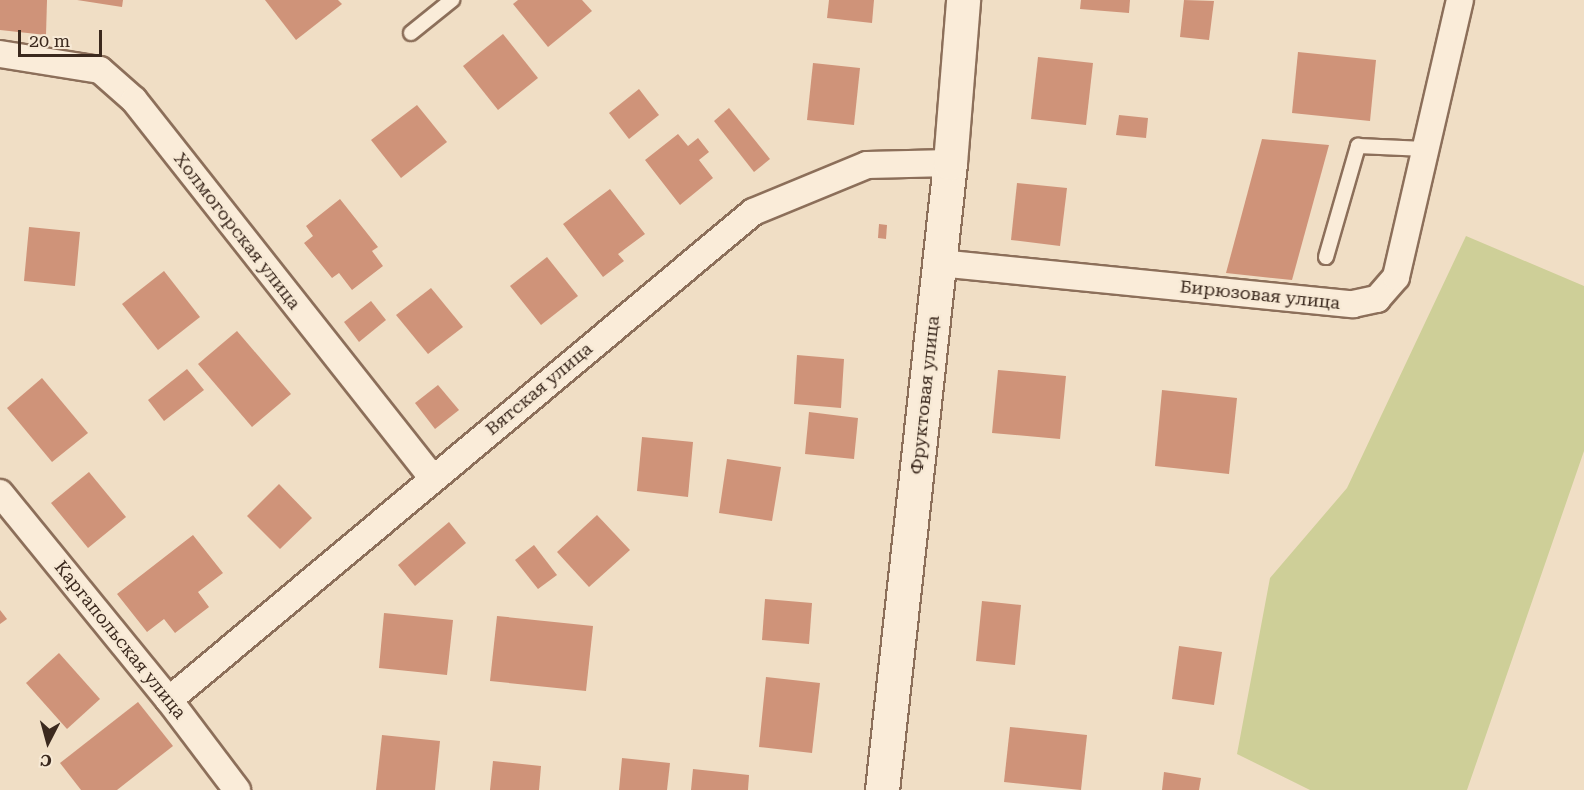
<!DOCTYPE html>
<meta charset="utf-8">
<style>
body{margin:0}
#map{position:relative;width:1584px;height:790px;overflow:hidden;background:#f0dec5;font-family:"Roboto Serif",serif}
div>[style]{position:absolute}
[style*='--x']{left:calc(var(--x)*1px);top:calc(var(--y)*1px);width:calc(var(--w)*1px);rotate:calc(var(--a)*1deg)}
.green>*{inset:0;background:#cecf98}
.building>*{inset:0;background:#cf9379}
.roads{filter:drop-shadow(2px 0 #8c6f5a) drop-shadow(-2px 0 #8c6f5a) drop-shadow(0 2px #8c6f5a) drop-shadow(0 -2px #8c6f5a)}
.service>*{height:14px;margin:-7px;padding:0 7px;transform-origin:7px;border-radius:7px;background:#faecd9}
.minor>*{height:26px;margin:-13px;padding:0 13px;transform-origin:13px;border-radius:13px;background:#faecd9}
.tertiary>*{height:33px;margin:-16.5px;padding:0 16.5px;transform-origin:16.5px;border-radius:16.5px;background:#faecd9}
span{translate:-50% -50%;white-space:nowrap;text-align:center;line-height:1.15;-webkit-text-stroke:4.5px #f7e9d5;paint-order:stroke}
.street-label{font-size:18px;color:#3b291e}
.north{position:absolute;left:18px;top:712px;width:60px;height:60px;-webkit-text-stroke:4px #f7e9d5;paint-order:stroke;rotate:186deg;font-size:16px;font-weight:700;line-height:24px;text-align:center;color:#3b291e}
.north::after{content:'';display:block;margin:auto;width:21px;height:27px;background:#3b291e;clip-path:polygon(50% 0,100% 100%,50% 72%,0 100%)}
.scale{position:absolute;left:18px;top:30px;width:84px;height:27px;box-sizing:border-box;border:3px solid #3b291e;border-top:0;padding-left:8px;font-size:18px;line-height:21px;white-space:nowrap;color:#3b291e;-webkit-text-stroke:4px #f7e9d5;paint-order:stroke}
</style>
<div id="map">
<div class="green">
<div style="clip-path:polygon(1466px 236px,1584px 286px,1584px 451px,1467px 790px,1310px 790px,1237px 754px,1270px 578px,1347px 488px)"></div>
</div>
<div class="building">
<div style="clip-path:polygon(0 0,47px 0,46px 35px,0 30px)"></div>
<div style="clip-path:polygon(77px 0,123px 0,122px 7px)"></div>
<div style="clip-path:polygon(265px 0,338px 0,342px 4px,296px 40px)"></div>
<div style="clip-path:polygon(518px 0,582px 0,592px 11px,548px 47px,513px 4px)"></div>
<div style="clip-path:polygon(829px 0,874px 0,872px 23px,827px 18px)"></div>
<div style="clip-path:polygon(1081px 0,1130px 0,1129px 13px,1080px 9px)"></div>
<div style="clip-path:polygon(1184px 0,1214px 1px,1209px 40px,1180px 37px)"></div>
<div style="clip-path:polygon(503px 34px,538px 78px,498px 110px,463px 66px)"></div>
<div style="clip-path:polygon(1298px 52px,1376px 60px,1370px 121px,1292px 113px)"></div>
<div style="clip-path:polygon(1038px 57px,1093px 63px,1086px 125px,1031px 119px)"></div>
<div style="clip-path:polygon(813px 63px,860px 68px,854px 125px,807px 120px)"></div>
<div style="clip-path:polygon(639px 89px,659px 115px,629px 139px,609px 113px)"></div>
<div style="clip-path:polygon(417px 105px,447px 142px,401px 178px,371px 140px)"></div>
<div style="clip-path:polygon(729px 108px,770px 159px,754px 172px,714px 121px)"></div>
<div style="clip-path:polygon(1119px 115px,1148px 118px,1146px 138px,1116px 135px)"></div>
<div style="clip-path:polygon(678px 134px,688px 146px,698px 138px,709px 152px,699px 160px,713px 178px,680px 205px,645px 160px)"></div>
<div style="clip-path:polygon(1262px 139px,1329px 145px,1292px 280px,1226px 273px)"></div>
<div style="clip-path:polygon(1017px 183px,1067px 188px,1060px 246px,1011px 240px)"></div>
<div style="clip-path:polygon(610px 189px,645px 234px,618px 254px,624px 261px,603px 277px,563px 224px)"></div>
<div style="clip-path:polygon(340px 199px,378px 247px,372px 251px,383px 266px,352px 290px,339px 273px,332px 278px,304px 243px,313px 236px,306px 226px)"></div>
<div style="clip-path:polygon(879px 224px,887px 225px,886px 239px,878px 238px)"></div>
<div style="clip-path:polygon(29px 227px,80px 232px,75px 286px,24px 281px)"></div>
<div style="clip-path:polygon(547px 257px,578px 296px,541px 325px,510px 286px)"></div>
<div style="clip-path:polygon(164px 271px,200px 317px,158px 350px,122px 304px)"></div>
<div style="clip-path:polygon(431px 288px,463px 327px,428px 354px,396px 315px)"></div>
<div style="clip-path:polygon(371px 301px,386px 320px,359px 342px,344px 322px)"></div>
<div style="clip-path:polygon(237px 331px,291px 394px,252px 427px,198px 364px)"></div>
<div style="clip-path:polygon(797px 355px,844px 359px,841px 408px,794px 404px)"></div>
<div style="clip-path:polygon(187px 369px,204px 390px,164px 421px,148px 400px)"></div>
<div style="clip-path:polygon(998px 370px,1066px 376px,1060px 439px,992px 433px)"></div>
<div style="clip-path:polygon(42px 378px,88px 433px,52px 462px,7px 408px)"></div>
<div style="clip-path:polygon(438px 385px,459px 410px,435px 429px,415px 403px)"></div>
<div style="clip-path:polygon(1162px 390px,1237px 398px,1229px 474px,1155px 466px)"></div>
<div style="clip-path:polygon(809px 412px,858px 418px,854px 459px,805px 454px)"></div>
<div style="clip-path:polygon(642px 437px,693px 442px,688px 497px,637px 491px)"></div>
<div style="clip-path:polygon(727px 459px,781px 467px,772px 521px,719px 513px)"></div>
<div style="clip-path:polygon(89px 472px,126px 517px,88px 548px,51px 503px)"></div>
<div style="clip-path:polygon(279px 484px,312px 518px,280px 549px,247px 516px)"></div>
<div style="clip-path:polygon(597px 515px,630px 550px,589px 587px,557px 552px)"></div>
<div style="clip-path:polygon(449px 522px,466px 543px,415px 586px,398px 565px)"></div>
<div style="clip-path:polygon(193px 535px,223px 573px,198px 592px,209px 607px,175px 633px,164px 619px,147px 632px,117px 594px)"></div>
<div style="clip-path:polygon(534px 545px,557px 575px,538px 589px,515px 560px)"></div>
<div style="clip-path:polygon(765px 599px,812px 603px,809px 644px,762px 640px)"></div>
<div style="clip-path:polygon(982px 601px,1021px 605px,1015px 665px,976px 661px)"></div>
<div style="clip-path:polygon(0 610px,7px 619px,0 624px)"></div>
<div style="clip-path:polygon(384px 613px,453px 620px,447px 675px,379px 668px)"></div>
<div style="clip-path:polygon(497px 616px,593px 626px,586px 691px,490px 681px)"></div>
<div style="clip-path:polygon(1179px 646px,1222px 652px,1214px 705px,1172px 699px)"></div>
<div style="clip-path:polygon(59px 653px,100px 699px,67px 729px,26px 683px)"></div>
<div style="clip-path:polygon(766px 677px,820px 683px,812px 753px,759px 747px)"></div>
<div style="clip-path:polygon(138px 702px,173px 746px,117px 790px,81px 790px,60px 763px)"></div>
<div style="clip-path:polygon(1010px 727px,1087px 735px,1081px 790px,1004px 782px)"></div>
<div style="clip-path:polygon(382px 735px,440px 741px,435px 790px,376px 790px)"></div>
<div style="clip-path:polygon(622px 758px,670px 763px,667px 790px,619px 790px)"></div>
<div style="clip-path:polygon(493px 761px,541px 766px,539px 790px,490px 790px)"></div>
<div style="clip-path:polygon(693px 769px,749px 775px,748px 790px,691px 790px)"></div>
<div style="clip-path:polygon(1164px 772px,1201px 778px,1199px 790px,1162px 790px)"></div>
</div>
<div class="roads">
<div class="service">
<div style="--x:411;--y:33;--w:53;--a:-38.8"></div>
<div style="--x:1326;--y:257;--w:116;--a:-73.9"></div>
<div style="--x:1358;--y:146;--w:67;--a:2.6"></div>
</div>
<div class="minor">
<div style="--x:0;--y:54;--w:101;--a:9.1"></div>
<div style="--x:100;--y:70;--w:45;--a:41.4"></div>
<div style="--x:134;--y:100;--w:481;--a:51.7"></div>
<div style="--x:939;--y:263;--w:416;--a:5.7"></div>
<div style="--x:1353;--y:304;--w:25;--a:-12"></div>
<div style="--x:1377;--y:299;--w:29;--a:-49"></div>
<div style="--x:1396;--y:277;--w:284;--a:-77"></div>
<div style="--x:0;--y:493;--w:267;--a:50.8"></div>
<div style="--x:169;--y:700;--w:113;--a:52.9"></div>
<div style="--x:169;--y:700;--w:761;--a:-39.88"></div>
<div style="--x:753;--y:212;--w:123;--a:-22.4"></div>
<div style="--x:867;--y:165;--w:83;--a:-1.4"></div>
</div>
<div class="tertiary">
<div style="--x:882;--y:790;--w:631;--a:-83.81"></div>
<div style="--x:950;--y:163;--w:164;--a:-85.4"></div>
</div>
</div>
<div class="street-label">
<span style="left:237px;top:231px;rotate:52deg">Холмогорская улица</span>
<span style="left:1260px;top:295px;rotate:6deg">Бирюзовая улица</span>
<span style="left:539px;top:389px;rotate:-40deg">Вятская улица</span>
<span style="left:925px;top:395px;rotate:-84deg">Фруктовая улица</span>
<span style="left:120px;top:640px;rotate:51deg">Каргапольская улица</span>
</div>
<div class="north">С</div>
<div class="scale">20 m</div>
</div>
